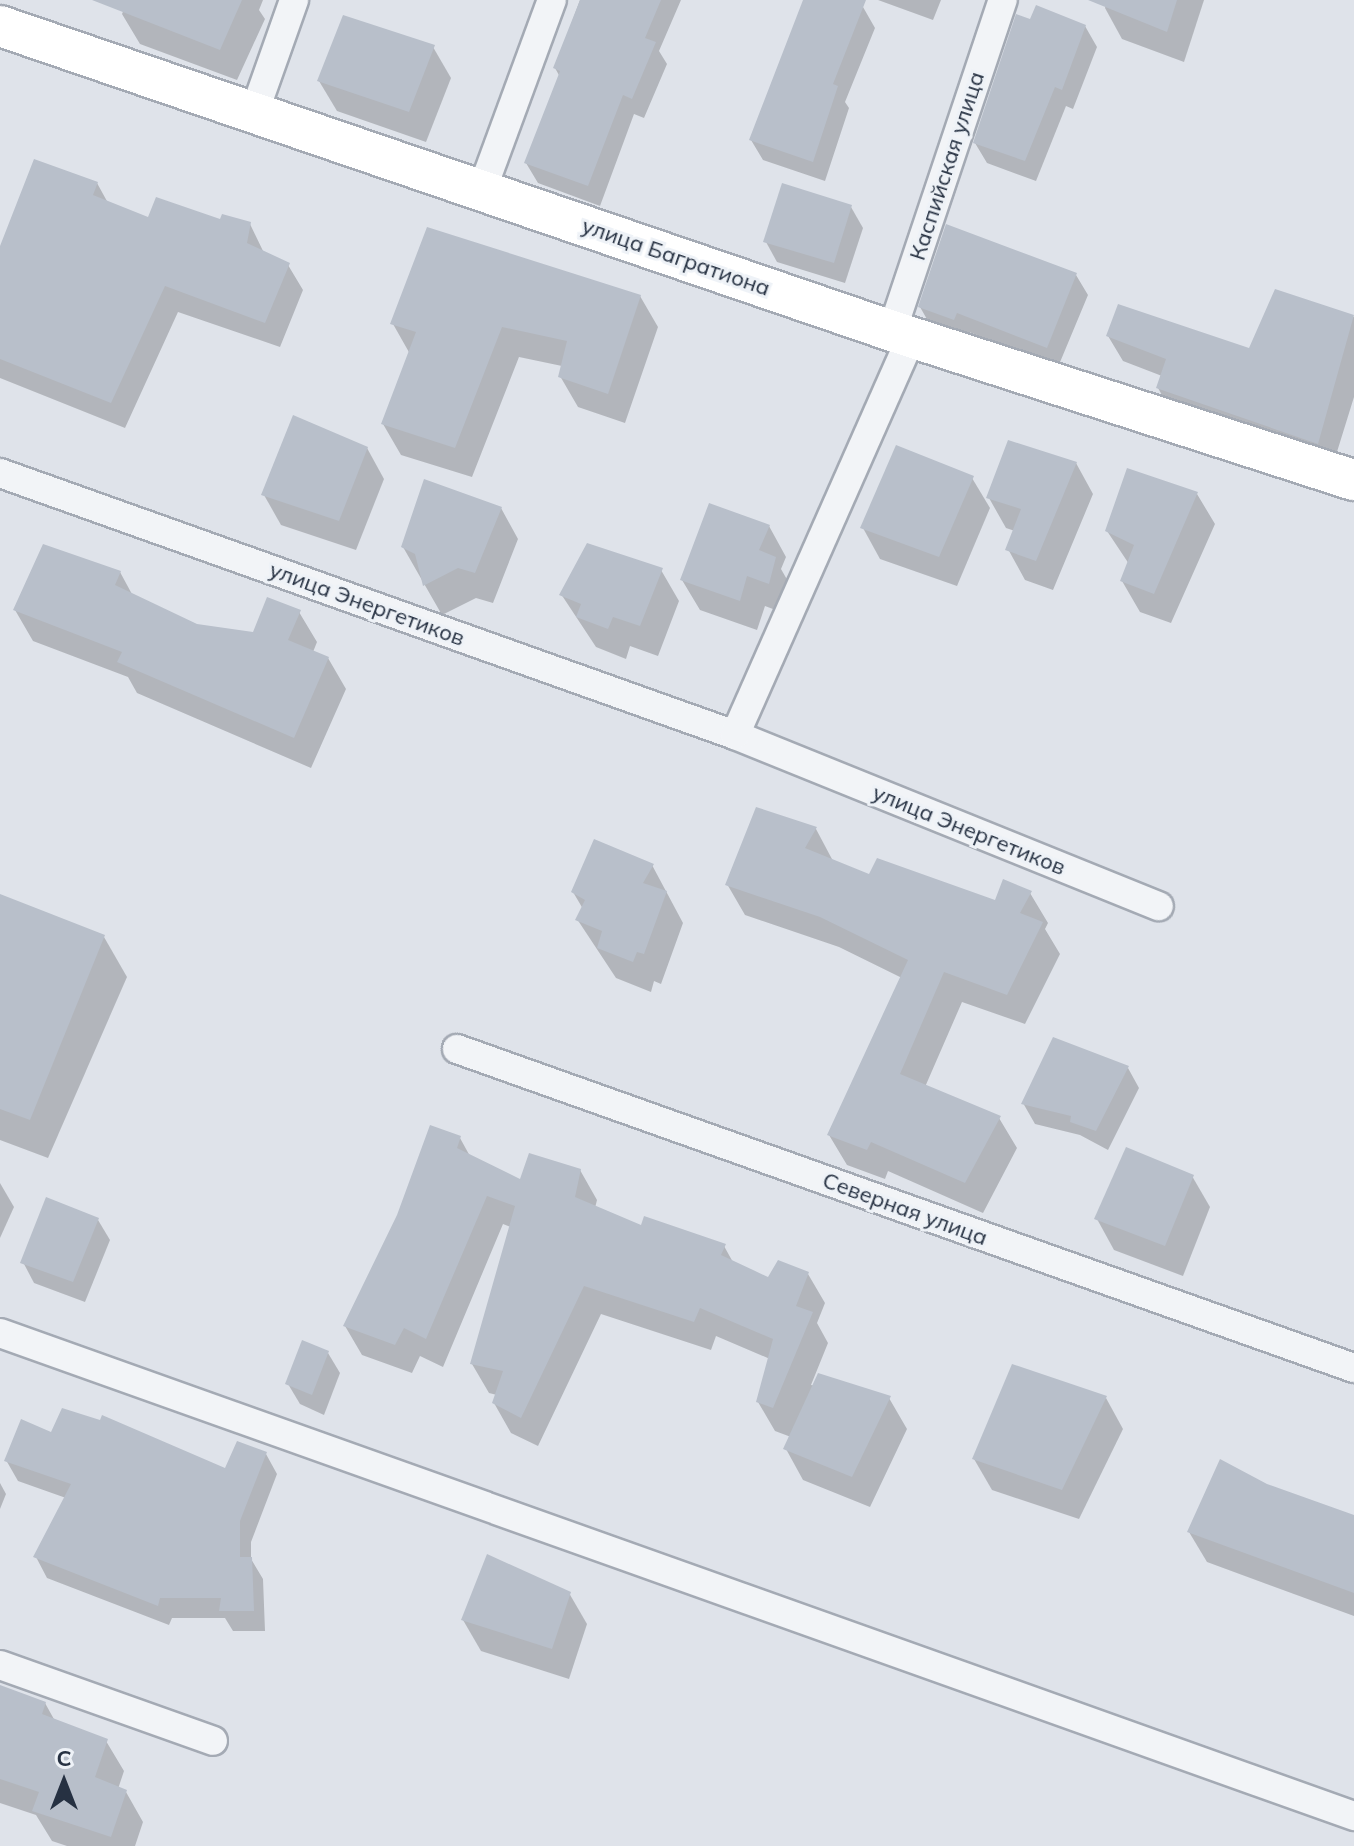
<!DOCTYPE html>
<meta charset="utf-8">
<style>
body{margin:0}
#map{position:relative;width:1354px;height:1846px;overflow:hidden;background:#dfe3ea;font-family:Mulish,sans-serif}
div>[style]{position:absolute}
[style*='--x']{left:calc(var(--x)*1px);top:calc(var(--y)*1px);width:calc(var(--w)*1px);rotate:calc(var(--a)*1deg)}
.shadow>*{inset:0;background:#0003}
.building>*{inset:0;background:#b8bfca}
.roads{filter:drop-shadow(2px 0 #a4aab4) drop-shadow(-2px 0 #a4aab4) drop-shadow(0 2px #a4aab4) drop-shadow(0 -2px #a4aab4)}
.street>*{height:28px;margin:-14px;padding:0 14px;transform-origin:14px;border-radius:14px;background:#f2f4f7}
.secondary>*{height:40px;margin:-20px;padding:0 20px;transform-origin:20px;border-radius:20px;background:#fff}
span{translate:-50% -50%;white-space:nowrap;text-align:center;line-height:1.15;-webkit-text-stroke:6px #eef2f7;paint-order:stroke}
.street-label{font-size:22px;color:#263142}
.north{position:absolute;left:24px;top:1742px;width:80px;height:80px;-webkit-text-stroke:6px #eef2f7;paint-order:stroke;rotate:0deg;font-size:22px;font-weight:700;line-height:32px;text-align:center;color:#263142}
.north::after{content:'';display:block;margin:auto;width:28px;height:36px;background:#263142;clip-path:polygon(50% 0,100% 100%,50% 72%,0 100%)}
</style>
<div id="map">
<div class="shadow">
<div style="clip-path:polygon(128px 0,263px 0,259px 10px,265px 19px,237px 80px,140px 44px,122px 14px)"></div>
<div style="clip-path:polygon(580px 0,681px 0,659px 51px,667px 64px,644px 118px,634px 114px,600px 206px,538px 183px,526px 163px,560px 77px,555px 68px)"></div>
<div style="clip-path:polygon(805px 0,840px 0,863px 7px,875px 28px,845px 102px,849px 108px,825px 181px,763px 160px,751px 140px)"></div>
<div style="clip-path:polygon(878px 0,941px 0,933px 20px)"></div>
<div style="clip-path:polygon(1107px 0,1204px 0,1184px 62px,1122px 39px,1105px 8px)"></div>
<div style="clip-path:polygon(1031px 22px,1085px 26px,1097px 47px,1073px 109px,1066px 106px,1036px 181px,987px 163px,975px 143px)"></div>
<div style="clip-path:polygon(433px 47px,451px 78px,426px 142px,337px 111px,319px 81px)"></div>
<div style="clip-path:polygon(97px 183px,108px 203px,150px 219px,250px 224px,264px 253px,288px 265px,303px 290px,280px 347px,178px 312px,125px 428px,0 378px,0 254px)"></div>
<div style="clip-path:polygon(851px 207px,863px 228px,845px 283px,777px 262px,766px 242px)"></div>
<div style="clip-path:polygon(1076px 275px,1088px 295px,1058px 367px,969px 332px,966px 340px,932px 328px,920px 307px)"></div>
<div style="clip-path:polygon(1276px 291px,1354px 317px,1354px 397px,1332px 468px,1172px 413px,1158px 388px,1162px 376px,1123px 361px,1108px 336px,1250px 351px)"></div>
<div style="clip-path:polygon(640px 296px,658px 327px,625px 423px,578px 407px,560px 376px,562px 366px,519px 357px,472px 477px,401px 455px,383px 424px,410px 354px,393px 324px)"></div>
<div style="clip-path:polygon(367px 448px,384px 479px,356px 550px,281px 525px,264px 495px)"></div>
<div style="clip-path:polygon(1076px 463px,1093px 494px,1053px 590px,1025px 580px,1008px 549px,1015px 531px,1006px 528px,989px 498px)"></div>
<div style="clip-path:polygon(972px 478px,990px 508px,957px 586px,880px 559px,863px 528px)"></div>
<div style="clip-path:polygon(1197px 494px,1215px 524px,1171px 623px,1140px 612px,1122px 581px,1129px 564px,1107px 531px)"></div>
<div style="clip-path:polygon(501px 508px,518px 539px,493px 603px,476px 598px,442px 615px,403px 547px)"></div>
<div style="clip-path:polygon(769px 526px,786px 557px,781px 569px,793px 590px,786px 614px,765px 606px,757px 630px,700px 610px,682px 580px)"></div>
<div style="clip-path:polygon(661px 570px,679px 601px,658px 656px,630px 646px,626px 659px,596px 647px,561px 594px)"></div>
<div style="clip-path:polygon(120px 572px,133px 596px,197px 626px,254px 635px,299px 612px,317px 642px,313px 652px,328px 658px,346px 689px,311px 768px,137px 693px,128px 677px,33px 641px,15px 610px)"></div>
<div style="clip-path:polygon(757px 810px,816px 829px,833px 861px,870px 877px,996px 903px,1030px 893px,1048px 923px,1045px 929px,1060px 954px,1025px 1024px,962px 1002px,925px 1087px,999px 1118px,1017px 1148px,983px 1213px,888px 1171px,885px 1179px,847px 1165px,829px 1135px,902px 978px,839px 947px,745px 915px,727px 884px)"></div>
<div style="clip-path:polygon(652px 865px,683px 923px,661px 984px,654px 981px,651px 992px,616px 978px,577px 919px,583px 909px,573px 892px)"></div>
<div style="clip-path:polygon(0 896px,104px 937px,127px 977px,48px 1158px,0 1140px)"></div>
<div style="clip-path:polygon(1128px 1068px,1139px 1088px,1108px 1150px,1080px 1135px,1035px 1124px,1023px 1103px)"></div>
<div style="clip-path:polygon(460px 1138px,471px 1158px,521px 1181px,580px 1170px,597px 1200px,595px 1208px,642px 1228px,724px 1246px,734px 1264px,768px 1280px,808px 1274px,825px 1303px,817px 1323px,828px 1343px,811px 1385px,889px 1398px,907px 1429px,870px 1507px,803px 1480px,786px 1449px,791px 1437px,775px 1431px,758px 1402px,770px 1359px,716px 1336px,711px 1350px,601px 1314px,538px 1446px,511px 1433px,494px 1403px,497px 1395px,489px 1393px,472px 1364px,511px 1227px,503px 1224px,443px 1367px,420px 1356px,412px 1373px,362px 1355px,345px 1326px)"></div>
<div style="clip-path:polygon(1192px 1176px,1210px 1207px,1183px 1276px,1114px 1250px,1097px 1219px)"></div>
<div style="clip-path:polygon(0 1183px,14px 1207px,0 1238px)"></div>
<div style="clip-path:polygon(98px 1220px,110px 1240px,85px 1302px,34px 1283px,23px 1262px)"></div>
<div style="clip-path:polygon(328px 1353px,340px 1373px,324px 1415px,300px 1404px,288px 1384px)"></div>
<div style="clip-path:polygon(1106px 1398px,1123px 1429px,1079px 1519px,992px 1490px,974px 1459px)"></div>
<div style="clip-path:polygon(52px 1435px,226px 1471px,266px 1454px,277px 1474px,251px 1542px,251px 1559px,263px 1579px,265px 1631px,233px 1631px,225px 1618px,172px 1618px,169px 1625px,47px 1578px,36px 1557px,66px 1498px,18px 1481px,6px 1460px)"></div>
<div style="clip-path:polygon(0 1483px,6px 1494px,0 1509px)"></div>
<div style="clip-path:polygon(1354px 1517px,1354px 1616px,1207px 1562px,1189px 1532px)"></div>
<div style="clip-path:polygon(569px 1593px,587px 1624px,569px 1679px,481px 1651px,463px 1620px)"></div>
<div style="clip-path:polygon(0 1687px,45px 1703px,55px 1721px,106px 1741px,124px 1771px,118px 1789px,126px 1792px,143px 1822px,135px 1846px,67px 1846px,52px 1841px,36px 1815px,0 1803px)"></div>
</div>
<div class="building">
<div style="clip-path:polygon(92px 0,242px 0,220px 50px)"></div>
<div style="clip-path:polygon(580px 0,661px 0,645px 38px,656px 42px,632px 99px,623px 95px,588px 186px,524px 163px,560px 71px,553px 68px)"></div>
<div style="clip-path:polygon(803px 0,866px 0,833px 84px,838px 86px,813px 162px,749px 140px)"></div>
<div style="clip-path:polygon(1088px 0,1177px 0,1167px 32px)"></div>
<div style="clip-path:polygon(1036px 5px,1086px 25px,1062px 90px,1055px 87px,1025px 161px,973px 143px,1016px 14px,1030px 19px)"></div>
<div style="clip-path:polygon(343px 15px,435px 45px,409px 112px,317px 81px)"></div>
<div style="clip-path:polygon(34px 159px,98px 182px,93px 195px,148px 217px,156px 197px,220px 219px,222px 214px,251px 222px,247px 243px,290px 263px,265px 323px,165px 286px,111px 403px,0 359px,0 246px)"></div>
<div style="clip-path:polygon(782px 183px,852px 205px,834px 263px,763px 242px)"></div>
<div style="clip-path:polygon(946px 224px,1077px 273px,1047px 348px,957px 313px,954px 320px,918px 307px)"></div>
<div style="clip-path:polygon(427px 227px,641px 295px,608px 394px,558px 377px,567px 341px,502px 327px,455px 448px,381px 424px,416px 332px,390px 324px)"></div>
<div style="clip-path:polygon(1275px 289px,1354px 315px,1318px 444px,1156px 388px,1166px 359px,1106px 336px,1118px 304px,1249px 348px)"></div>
<div style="clip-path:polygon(293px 415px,368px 447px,339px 521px,261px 495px)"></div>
<div style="clip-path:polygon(1008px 440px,1077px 462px,1036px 561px,1005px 550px,1021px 509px,986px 498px)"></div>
<div style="clip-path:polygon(896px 445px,974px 476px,939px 557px,860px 528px)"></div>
<div style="clip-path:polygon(1127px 468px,1198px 492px,1154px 594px,1120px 581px,1134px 545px,1105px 531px)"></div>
<div style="clip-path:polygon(424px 479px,502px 507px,475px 573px,458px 568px,423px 586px,415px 554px,401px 547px)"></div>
<div style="clip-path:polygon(709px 503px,770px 525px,759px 550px,776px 557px,769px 584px,747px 576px,740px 601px,680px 580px)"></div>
<div style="clip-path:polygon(587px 543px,663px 568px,640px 626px,613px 617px,608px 629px,576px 617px,581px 604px,559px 595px)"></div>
<div style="clip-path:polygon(43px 544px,121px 571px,115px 585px,197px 624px,253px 632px,267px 597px,301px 610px,288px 640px,329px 657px,294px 738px,117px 662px,122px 652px,13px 610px)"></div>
<div style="clip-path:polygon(756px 807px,817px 827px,805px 848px,869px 874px,877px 858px,995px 900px,1003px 879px,1032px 891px,1020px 913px,1043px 922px,1007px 995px,944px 972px,900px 1074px,1001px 1116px,965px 1183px,871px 1142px,867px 1150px,827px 1135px,908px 960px,820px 917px,725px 885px)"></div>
<div style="clip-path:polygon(594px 839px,654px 864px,643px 883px,667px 891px,644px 954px,637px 952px,633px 962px,597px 948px,602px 931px,575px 920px,585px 900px,571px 892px)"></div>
<div style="clip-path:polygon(0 894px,105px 935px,30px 1120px,0 1109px)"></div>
<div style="clip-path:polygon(1053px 1037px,1129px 1066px,1096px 1131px,1070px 1122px,1071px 1116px,1021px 1104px)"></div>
<div style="clip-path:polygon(430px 1125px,461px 1136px,457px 1148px,520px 1179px,529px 1153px,581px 1169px,575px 1197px,641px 1225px,644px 1216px,726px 1244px,721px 1255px,768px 1277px,778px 1260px,809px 1272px,796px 1306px,813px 1312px,773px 1408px,756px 1402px,773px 1339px,700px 1308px,694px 1322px,584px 1286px,521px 1418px,492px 1403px,503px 1371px,470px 1364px,515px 1206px,487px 1196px,426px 1339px,404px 1328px,395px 1345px,343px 1326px,397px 1215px)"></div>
<div style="clip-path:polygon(1126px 1147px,1194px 1175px,1165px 1246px,1094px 1219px)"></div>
<div style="clip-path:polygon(46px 1197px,99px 1218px,73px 1282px,20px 1263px)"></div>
<div style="clip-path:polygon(302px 1340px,329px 1351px,312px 1395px,285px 1384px)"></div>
<div style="clip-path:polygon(1012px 1364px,1107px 1396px,1062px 1490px,972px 1459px)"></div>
<div style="clip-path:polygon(818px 1373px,891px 1396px,852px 1477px,783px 1449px)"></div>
<div style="clip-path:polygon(62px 1408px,100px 1420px,102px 1415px,225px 1468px,237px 1441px,267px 1452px,240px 1521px,240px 1557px,252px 1557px,254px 1611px,219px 1611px,221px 1598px,160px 1598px,158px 1606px,33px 1557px,71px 1484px,4px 1461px,21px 1419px,51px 1432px)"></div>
<div style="clip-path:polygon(1220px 1459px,1267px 1484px,1354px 1515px,1354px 1593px,1187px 1532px)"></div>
<div style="clip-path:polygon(487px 1554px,571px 1592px,552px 1649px,461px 1620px)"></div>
<div style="clip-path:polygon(0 1685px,46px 1702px,42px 1714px,108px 1739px,95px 1777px,127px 1790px,111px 1837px,32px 1811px,39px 1792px,0 1779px)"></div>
</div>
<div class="roads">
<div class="street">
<div style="--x:253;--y:116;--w:123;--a:-70.5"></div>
<div style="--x:482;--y:190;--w:202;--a:-69.8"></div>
<div style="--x:892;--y:331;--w:349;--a:-71.5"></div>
<div style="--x:0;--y:473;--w:780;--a:19.62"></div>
<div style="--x:735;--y:735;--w:457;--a:22"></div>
<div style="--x:735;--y:735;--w:435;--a:-66.1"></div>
<div style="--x:457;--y:1049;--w:952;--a:19.58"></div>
<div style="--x:0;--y:1333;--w:1438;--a:19.63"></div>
<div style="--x:0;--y:1665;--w:226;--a:19.6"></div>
</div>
<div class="secondary">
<div style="--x:0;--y:26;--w:943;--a:18.88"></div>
<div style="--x:892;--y:331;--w:485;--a:17.9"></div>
</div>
</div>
<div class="street-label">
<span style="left:947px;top:166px;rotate:-72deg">Каспийская улица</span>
<span style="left:676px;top:257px;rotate:19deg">улица Багратиона</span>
<span style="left:367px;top:604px;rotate:20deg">улица Энергетиков</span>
<span style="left:969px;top:830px;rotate:22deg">улица Энергетиков</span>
<span style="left:905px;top:1209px;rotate:20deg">Северная улица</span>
</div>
<div class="north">С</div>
</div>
